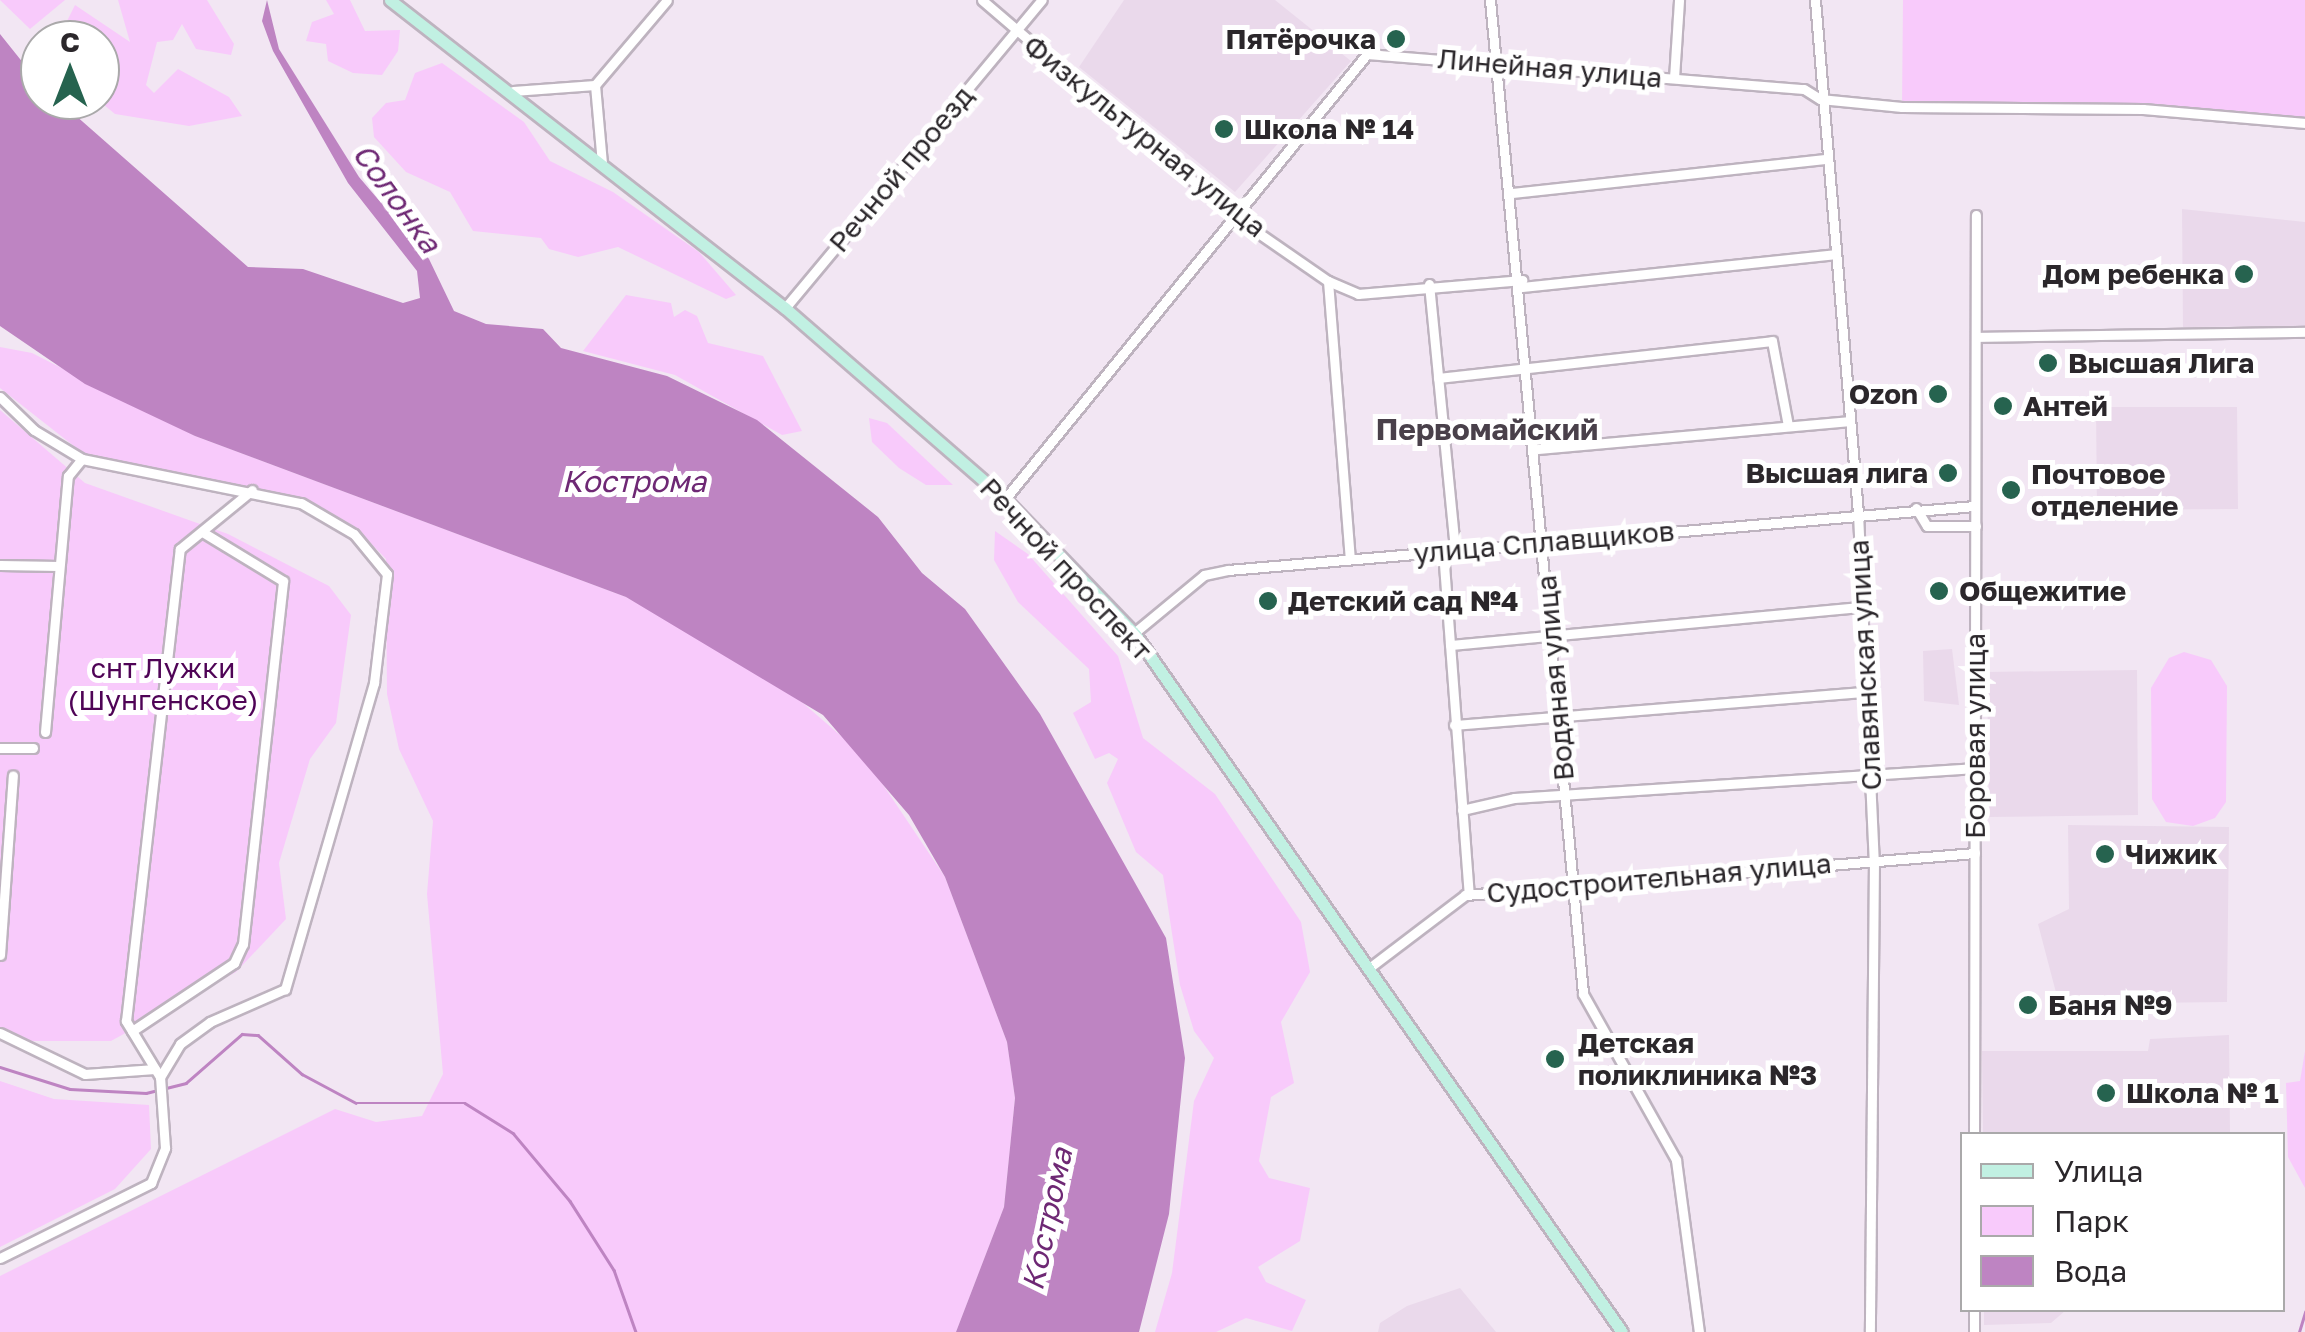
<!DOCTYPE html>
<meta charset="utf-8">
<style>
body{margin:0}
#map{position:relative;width:2305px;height:1332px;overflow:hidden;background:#f2e6f3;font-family:"Golos Text",sans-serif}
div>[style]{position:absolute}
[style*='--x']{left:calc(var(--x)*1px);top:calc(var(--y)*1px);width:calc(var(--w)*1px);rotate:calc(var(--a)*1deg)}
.built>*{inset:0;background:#ead9eb}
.green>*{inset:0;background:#f8cafb}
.water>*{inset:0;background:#be84c2}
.stream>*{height:2.5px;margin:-1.25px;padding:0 1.25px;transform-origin:1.25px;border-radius:1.25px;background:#be84c2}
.roads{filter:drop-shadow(2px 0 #beb3bf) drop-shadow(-2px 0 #beb3bf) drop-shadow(0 2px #beb3bf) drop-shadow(0 -2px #beb3bf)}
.street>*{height:9px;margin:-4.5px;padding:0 4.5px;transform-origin:4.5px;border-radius:4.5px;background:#fff}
.secondary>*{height:11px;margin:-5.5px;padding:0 5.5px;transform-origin:5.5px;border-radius:5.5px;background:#c1f0e2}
.dots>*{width:28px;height:28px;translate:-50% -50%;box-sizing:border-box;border:5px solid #fff;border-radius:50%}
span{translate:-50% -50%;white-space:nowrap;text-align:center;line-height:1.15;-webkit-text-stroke:10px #fff;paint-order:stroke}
.poi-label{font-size:28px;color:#2b272b;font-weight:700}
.right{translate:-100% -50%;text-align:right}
.left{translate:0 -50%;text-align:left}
.street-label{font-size:28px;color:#2b272b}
.park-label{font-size:28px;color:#4f0456}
.water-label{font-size:30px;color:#6e2874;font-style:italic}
.neighbourhood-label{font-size:30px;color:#49404a;font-weight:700}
.legend{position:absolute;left:1960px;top:1132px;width:325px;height:180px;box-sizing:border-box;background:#fff;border:2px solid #aaa9aa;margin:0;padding:12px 18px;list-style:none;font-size:30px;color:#2b272b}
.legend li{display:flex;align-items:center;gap:20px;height:50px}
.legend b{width:50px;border:2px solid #aaa9aa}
.north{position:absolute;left:20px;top:20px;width:100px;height:100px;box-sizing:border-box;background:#fff;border:2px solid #aaa9aa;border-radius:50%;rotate:0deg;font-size:28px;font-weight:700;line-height:40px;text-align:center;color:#2b272b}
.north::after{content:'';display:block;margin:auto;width:35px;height:45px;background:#26634f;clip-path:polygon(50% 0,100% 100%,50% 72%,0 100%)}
</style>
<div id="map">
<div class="built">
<div style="clip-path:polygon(1124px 0,1275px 0,1351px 61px,1235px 192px,1079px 67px)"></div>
<div style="clip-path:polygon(2182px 209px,2305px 222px,2305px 326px,2183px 327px)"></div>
<div style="clip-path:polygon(2096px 407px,2237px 407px,2238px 509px,2097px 510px)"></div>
<div style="clip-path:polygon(1952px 649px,1959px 705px,1924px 701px,1923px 651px)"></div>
<div style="clip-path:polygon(2137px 670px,2138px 815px,1989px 817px,1987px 672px)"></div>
<div style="clip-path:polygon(2068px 825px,2229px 827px,2227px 1002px,2059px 1004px,2038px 924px,2069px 909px)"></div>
<div style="clip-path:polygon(2229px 1035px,2230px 1134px,1983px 1134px,1982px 1051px,2148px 1051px,2150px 1039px)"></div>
<div style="clip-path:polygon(1460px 1288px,1496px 1332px,1378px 1332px,1380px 1323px,1407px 1306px)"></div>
<div style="clip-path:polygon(1984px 1310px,2066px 1310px,2051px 1323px,1984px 1325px)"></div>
</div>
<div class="green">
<div style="clip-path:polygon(0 0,65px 0,30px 29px)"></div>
<div style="clip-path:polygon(118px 0,207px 0,234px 44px,231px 55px,196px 49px,182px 24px,173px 40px,157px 42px,146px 85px,154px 93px,178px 69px,229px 97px,242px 116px,189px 126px,115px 114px,98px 100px,100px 40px,63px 40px,61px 33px,75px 5px,130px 42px)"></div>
<div style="clip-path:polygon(326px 0,350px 0,365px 31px,400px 30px,398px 51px,382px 75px,353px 73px,328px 61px,326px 44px,306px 41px,312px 22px,334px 14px)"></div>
<div style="clip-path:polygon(1903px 0,2305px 0,2305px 123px,2143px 109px,1902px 107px)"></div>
<div style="clip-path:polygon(442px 63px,524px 122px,550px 161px,613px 192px,699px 252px,736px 295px,726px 299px,618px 247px,578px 257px,549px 249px,541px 238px,473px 231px,450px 192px,406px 172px,374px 137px,372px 118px,386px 103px,405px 100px,415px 73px)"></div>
<div style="clip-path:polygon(626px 295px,671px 303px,674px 317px,685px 310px,697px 316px,708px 343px,763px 356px,802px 431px,782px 435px,675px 375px,583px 351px)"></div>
<div style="clip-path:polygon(0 347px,32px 353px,195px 436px,626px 597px,781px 684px,863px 755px,945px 877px,1007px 1042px,1015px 1098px,1004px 1207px,956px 1332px,0 1332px,0 1276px,335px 1109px,376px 1122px,422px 1116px,443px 1074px,427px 894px,433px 821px,399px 749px,387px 694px,386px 559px,356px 528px,302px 500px,84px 454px,0 388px)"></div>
<div style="clip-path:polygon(0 410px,85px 483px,228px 534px,329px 586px,351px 615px,336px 723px,310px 759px,279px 863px,286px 919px,236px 972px,111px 1041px,0 1041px)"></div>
<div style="clip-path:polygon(869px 418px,887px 423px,953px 485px,926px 485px,899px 468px,872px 442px)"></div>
<div style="clip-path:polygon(995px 531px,1028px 554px,1118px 656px,1143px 738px,1215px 794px,1301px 922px,1310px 972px,1281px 1022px,1294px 1083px,1271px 1097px,1259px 1161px,1269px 1178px,1310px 1188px,1300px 1241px,1258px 1267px,1266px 1282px,1306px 1300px,1292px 1331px,1246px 1318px,1216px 1332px,1155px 1332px,1172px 1273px,1194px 1101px,1214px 1058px,1194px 1031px,1180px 985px,1163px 875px,1136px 852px,1107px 783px,1118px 759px,1109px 753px,1095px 759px,1073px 713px,1091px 702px,1089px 669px,1018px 602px,994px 560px)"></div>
<div style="clip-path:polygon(2184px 652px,2211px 660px,2227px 686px,2226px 802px,2215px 818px,2193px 826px,2166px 822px,2152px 799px,2151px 688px,2169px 658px)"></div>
<div style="clip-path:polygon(2305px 1051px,2305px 1188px,2288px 1157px,2286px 1083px,2300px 1081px)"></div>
<div style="clip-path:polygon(0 1081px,54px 1099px,149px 1105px,151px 1149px,115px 1189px,0 1247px)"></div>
</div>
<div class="water">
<div style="clip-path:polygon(267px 0,279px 49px,359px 177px,429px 259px,454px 311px,486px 324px,543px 329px,561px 348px,667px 376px,757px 420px,878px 517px,922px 573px,965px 609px,1040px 714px,1166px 938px,1185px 1058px,1169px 1214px,1139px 1332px,956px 1332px,1004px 1207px,1015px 1098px,1007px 1042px,945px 877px,909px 815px,823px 715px,626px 597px,195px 436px,85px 384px,0 326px,0 34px,40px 84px,40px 100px,58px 100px,248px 267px,303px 269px,403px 303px,420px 298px,417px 271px,348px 183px,273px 51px,262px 21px)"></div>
</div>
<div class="stream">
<div style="--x:0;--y:1067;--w:73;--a:17.4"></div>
<div style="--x:70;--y:1089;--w:76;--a:3"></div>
<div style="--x:146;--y:1093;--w:41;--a:-14"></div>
<div style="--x:186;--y:1083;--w:74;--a:-41.2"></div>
<div style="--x:242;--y:1034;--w:16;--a:4"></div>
<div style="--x:258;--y:1035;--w:59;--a:41.6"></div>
<div style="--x:302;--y:1074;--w:61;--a:28.2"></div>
<div style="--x:356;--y:1103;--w:109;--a:0"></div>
<div style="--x:465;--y:1103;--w:57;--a:32"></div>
<div style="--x:513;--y:1133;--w:89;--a:50"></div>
<div style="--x:570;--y:1201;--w:82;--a:57.5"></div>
<div style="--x:614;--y:1270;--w:66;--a:70.5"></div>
<div style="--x:2299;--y:1332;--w:21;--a:-73"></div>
</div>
<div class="roads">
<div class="street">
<div style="--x:982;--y:0;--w:332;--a:40.6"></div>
<div style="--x:1234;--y:216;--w:114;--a:34.7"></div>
<div style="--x:1328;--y:281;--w:279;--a:85.5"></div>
<div style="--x:1490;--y:0;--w:998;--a:84.65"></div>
<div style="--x:1583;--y:994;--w:190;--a:60.7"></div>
<div style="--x:1676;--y:1160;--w:174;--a:82.4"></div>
<div style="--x:1815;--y:0;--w:515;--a:85.21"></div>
<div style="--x:1858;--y:513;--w:347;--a:87.4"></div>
<div style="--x:1874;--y:860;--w:472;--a:90.5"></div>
<div style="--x:1674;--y:78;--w:78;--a:-86.3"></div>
<div style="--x:595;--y:85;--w:111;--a:-49.7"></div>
<div style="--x:595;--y:85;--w:78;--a:84.9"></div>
<div style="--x:513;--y:91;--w:82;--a:-4.2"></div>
<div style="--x:1512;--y:193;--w:315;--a:-6.2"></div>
<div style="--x:1328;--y:281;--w:33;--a:23"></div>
<div style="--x:1358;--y:294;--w:165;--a:-4.9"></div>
<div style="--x:1429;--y:284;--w:267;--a:84.4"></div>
<div style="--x:1522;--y:287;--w:314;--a:-6"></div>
<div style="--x:785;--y:308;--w:401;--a:-50.2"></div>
<div style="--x:1976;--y:337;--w:329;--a:-0.9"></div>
<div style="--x:1438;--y:378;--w:336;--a:-6.3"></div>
<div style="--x:1772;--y:341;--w:86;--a:79.3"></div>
<div style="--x:0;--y:397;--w:47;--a:44.1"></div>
<div style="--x:34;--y:430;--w:56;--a:31.1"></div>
<div style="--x:82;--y:459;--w:223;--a:11.4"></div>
<div style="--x:301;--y:503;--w:61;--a:30.3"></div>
<div style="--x:354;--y:534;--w:52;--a:50.5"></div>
<div style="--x:387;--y:574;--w:110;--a:96.8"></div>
<div style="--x:374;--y:683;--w:319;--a:106.2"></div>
<div style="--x:285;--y:989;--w:82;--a:156.3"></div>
<div style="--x:210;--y:1022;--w:37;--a:144"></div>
<div style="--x:180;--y:1044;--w:39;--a:121"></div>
<div style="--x:1537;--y:449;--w:313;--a:-5.1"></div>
<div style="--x:1005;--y:499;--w:574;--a:-50.87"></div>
<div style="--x:1367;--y:54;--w:438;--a:4.6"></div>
<div style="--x:1804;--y:89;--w:19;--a:32"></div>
<div style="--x:1820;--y:99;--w:82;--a:5.6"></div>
<div style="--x:1902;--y:107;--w:241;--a:0.5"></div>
<div style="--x:2143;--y:109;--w:163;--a:4.9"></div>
<div style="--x:1916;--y:508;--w:21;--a:59"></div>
<div style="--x:1927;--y:526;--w:49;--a:0"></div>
<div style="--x:1443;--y:551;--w:344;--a:85.7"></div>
<div style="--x:0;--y:565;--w:59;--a:1"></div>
<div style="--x:1134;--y:633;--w:91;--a:-39.6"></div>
<div style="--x:1204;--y:575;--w:25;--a:-12"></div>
<div style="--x:1228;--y:570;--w:750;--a:-4.9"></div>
<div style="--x:1450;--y:645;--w:410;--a:-5.3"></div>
<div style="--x:1454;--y:725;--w:412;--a:-4.6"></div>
<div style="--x:45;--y:732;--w:257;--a:-84.9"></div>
<div style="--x:68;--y:476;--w:22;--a:-51"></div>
<div style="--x:0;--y:748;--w:33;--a:0"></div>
<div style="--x:1462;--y:810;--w:53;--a:-13"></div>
<div style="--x:1514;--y:798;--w:462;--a:-3.7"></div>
<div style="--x:0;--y:955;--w:180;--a:-85.9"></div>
<div style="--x:1369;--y:968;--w:121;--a:-37.2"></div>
<div style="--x:1465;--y:895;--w:512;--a:-4.71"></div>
<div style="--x:132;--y:1031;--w:123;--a:-33.7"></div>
<div style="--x:234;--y:963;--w:21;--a:-65"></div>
<div style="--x:243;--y:944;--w:365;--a:-83.7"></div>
<div style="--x:283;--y:581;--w:92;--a:-148.7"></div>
<div style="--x:0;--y:1033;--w:94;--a:25.8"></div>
<div style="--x:85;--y:1074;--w:70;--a:-4.1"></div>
<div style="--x:1974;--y:1134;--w:919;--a:-89.88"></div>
<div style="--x:0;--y:1258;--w:169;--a:-26.4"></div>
<div style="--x:151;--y:1183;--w:38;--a:-68"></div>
<div style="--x:165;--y:1148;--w:71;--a:-94"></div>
<div style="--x:160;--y:1077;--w:66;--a:-121.3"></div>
<div style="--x:126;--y:1021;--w:475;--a:-83.5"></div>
<div style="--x:180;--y:549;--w:93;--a:-39.3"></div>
<div style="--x:1974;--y:1332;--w:22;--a:-90"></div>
</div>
<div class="secondary">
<div style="--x:390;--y:0;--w:501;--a:37.95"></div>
<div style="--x:785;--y:308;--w:291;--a:41"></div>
<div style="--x:1005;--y:499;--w:186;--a:46.1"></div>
<div style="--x:1134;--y:633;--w:852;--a:55.08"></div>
</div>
</div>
<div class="dots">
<div style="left:1396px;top:39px;background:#26634f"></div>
<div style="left:1224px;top:129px;background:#26634f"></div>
<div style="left:2244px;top:274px;background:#26634f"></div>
<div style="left:2048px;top:363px;background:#26634f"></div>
<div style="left:1938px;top:394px;background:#26634f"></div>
<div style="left:2003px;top:406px;background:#26634f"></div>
<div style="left:1948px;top:473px;background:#26634f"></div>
<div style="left:2011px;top:490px;background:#26634f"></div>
<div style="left:1939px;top:591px;background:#26634f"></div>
<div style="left:1268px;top:601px;background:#26634f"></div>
<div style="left:2105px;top:854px;background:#26634f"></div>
<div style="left:2028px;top:1005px;background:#26634f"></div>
<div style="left:1555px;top:1059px;background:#26634f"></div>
<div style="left:2106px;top:1093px;background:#26634f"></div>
</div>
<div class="poi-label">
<span class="right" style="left:1376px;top:39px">Пятёрочка</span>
<span class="left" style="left:1244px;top:129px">Школа № 14</span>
<span class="right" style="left:2224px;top:274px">Дом ребенка</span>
<span class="left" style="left:2068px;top:363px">Высшая Лига</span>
<span class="right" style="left:1918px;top:394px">Ozon</span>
<span class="left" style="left:2023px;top:406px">Антей</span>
<span class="right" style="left:1928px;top:473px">Высшая лига</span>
<span class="left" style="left:2031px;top:490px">Почтовое<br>отделение</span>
<span class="left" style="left:1959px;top:591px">Общежитие</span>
<span class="left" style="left:1288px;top:601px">Детский сад №4</span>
<span class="left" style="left:2125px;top:854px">Чижик</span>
<span class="left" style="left:2048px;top:1005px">Баня №9</span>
<span class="left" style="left:1578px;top:1059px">Детская<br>поликлиника №3</span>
<span class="left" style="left:2126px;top:1093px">Школа № 1</span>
</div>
<div class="street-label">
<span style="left:1550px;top:68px;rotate:5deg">Линейная улица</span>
<span style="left:1145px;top:136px;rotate:39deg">Физкультурная улица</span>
<span style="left:901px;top:169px;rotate:-50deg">Речной проезд</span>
<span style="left:1544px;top:542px;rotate:-5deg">улица Сплавщиков</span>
<span style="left:1066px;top:569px;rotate:47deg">Речной проспект</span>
<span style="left:1865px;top:665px;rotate:-93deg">Славянская улица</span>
<span style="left:1555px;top:678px;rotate:-95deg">Водяная улица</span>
<span style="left:1975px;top:736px;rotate:-90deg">Боровая улица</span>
<span style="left:1659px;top:878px;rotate:-5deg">Судостроительная улица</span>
</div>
<div class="park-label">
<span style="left:163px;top:684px">снт Лужки<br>(Шунгенское)</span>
</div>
<div class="water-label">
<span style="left:397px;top:198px;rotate:54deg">Солонка</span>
<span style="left:634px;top:481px">Кострома</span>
<span style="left:1047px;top:1219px;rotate:-78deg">Кострома</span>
</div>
<div class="neighbourhood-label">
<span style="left:1487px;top:429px">Первомайский</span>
</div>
<ul class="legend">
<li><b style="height:12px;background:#c1f0e2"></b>Улица</li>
<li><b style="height:28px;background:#f8cafb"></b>Парк</li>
<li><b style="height:28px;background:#be84c2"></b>Вода</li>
</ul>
<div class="north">С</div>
</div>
